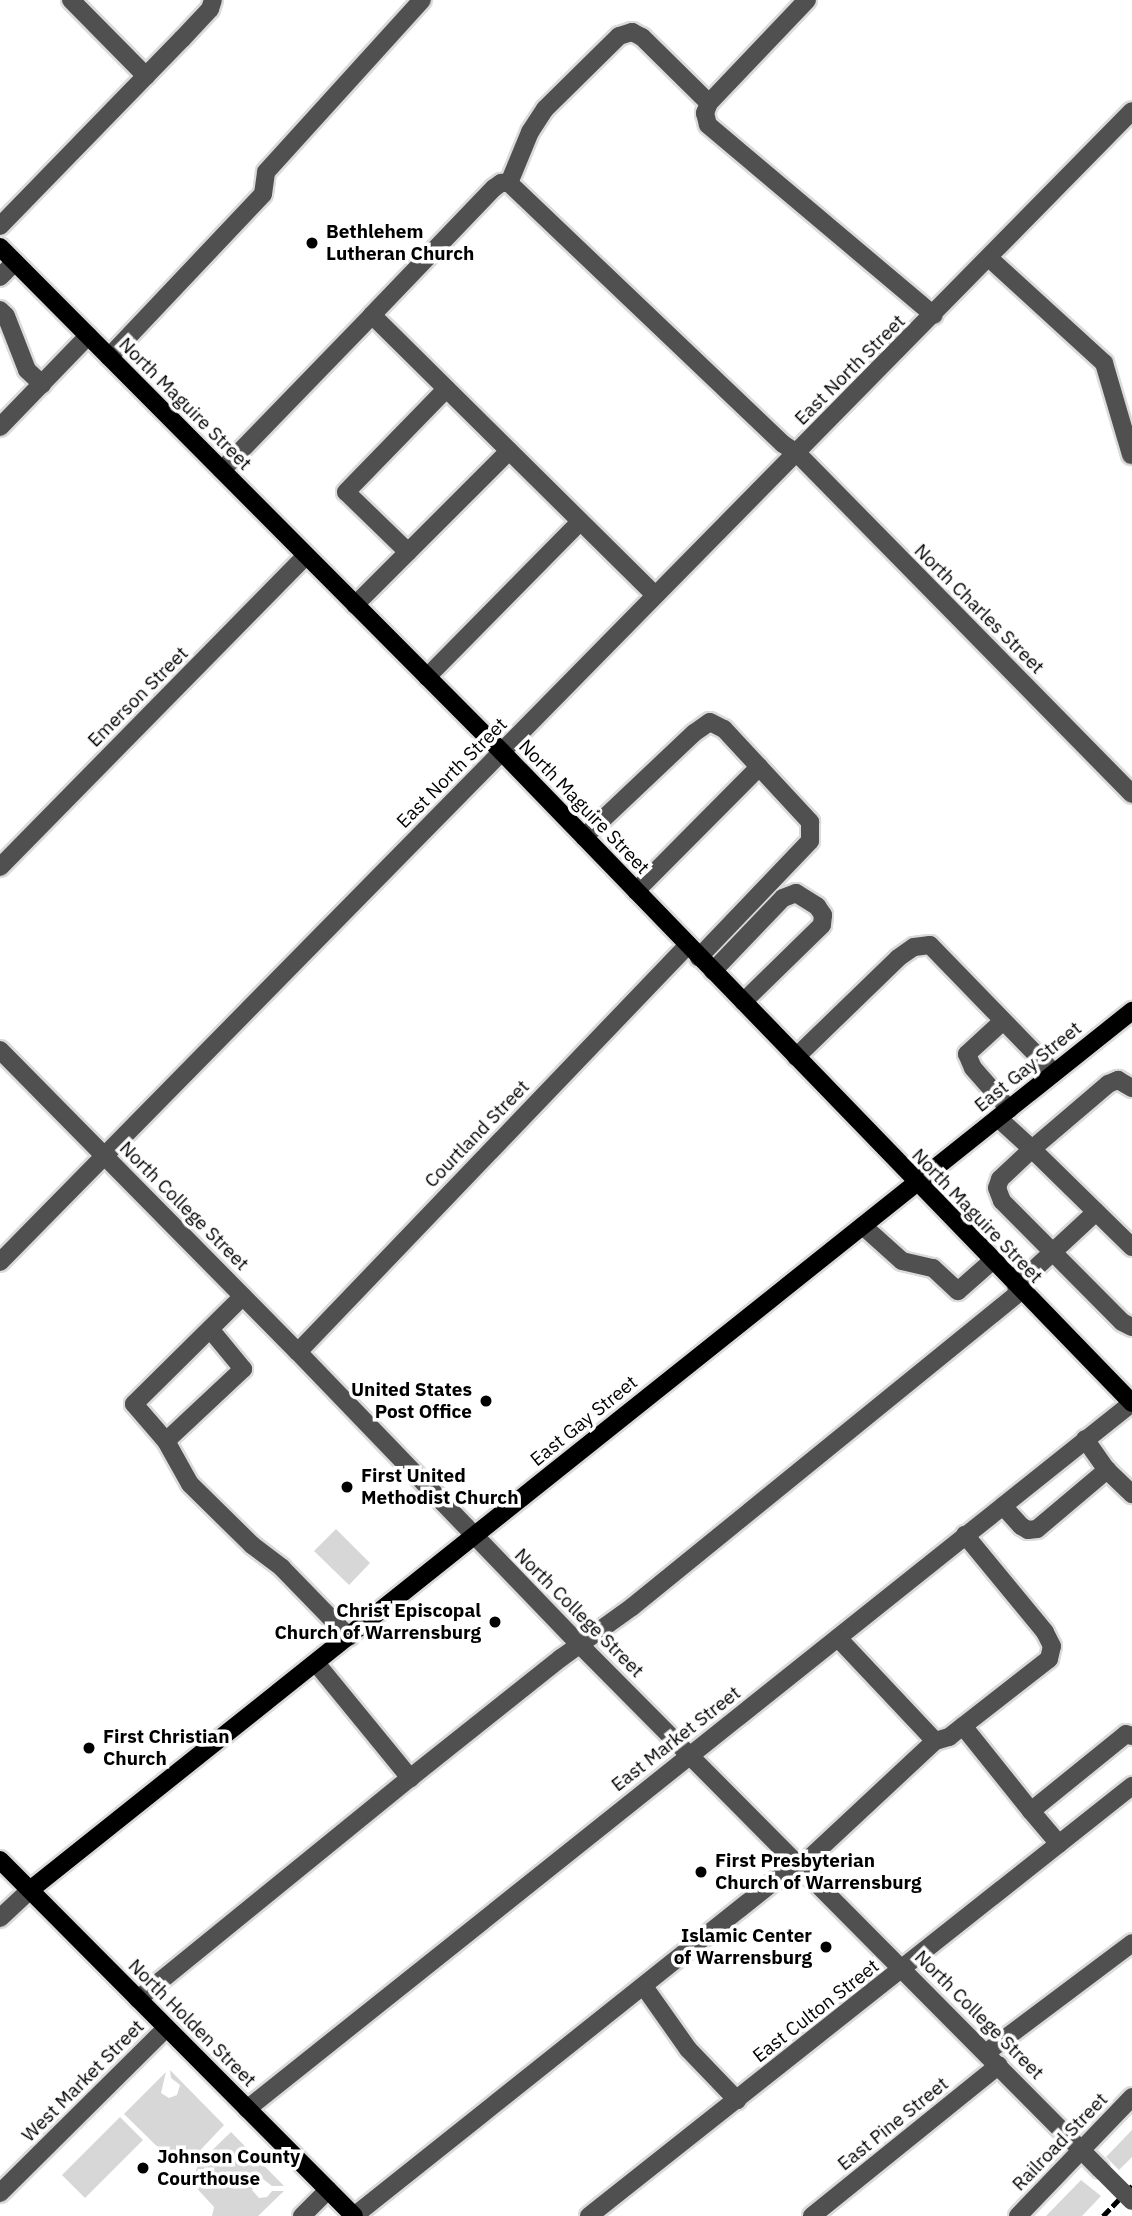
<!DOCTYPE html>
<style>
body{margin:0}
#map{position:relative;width:1132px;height:2216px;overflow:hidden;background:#fff;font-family:"IBM Plex Sans",sans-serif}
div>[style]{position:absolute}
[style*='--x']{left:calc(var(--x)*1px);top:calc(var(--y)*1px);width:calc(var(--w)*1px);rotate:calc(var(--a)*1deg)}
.green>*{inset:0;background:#d7d7d7}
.roads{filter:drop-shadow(2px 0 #dbdbdb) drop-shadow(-2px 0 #dbdbdb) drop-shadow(0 2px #dbdbdb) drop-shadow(0 -2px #dbdbdb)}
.minor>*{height:18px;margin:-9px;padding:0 9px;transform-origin:9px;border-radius:9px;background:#505050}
.major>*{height:18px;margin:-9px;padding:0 9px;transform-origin:9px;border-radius:9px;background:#000}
.rail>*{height:5px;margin-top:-2.5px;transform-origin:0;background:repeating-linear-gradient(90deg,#000 0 10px,transparent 0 13.5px)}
.minor-bridge>*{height:18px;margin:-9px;padding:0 9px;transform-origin:9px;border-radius:9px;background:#505050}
.dots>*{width:19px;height:19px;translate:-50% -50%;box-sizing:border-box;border:4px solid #fff;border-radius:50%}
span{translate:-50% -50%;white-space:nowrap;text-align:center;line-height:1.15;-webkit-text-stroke:7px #fff;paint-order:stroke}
.poi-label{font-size:19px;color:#000;font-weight:700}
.left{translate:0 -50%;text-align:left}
.right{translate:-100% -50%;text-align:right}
.street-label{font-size:19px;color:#000}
</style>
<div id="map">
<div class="green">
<div style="clip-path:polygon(336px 1529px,370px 1563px,349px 1585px,314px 1551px)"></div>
<div style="clip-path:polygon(170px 2070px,224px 2125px,193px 2158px,175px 2164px,124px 2114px,166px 2072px,161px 2093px,169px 2098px,177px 2095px,180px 2085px,171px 2078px)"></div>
<div style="clip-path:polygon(120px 2117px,143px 2140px,85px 2198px,62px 2175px)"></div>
<div style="clip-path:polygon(1132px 2130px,1132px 2157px,1119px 2170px,1106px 2157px)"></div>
<div style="clip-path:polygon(231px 2132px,284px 2186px,272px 2186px,263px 2179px,255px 2182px,252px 2190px,259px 2198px,267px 2197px,272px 2191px,284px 2191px,258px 2216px,212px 2216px,214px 2207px,191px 2182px,199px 2163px)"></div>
<div style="clip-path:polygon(1081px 2180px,1101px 2196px,1082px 2216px,1046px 2216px)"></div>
</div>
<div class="roads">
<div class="minor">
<div style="--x:71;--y:0;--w:107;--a:45.4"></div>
<div style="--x:807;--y:0;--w:142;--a:133.6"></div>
<div style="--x:709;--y:103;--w:11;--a:112"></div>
<div style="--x:705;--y:113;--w:12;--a:76"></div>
<div style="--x:708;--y:125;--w:295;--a:40.1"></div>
<div style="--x:509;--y:183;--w:55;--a:-67.6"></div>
<div style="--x:530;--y:132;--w:27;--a:-57"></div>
<div style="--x:545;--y:109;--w:104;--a:-44.6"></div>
<div style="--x:619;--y:36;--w:14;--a:-17"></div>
<div style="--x:632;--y:32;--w:11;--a:27"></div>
<div style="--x:642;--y:37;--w:94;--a:44.6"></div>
<div style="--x:0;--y:226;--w:261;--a:-45.8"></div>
<div style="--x:182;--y:39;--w:41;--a:-47"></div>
<div style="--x:210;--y:9;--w:9;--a:-72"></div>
<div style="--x:989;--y:258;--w:156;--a:42.4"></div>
<div style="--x:1104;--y:363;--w:96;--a:73.6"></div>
<div style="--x:0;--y:277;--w:21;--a:-45"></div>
<div style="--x:0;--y:310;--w:8;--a:45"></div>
<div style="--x:6;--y:316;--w:58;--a:68.7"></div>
<div style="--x:27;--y:370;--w:21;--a:43"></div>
<div style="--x:372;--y:315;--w:176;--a:-46.2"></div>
<div style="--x:494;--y:188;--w:9;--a:-36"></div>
<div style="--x:501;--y:183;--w:8;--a:0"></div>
<div style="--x:509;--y:183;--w:378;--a:43.6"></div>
<div style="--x:783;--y:444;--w:17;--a:33"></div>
<div style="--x:797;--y:453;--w:478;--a:45.5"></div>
<div style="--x:109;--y:357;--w:224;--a:-46.6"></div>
<div style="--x:263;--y:194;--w:22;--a:-82"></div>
<div style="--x:266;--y:172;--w:232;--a:-47.8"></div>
<div style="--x:0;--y:427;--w:127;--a:-46"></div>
<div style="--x:222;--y:470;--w:216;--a:-45.9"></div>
<div style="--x:372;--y:315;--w:398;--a:44.7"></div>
<div style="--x:408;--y:552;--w:86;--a:-135.9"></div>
<div style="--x:346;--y:492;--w:144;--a:-45.8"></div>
<div style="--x:355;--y:605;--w:218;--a:-45"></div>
<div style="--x:427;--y:677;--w:218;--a:-45.4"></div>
<div style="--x:584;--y:837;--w:151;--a:-43.4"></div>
<div style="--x:694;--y:733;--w:19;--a:-35"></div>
<div style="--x:710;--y:722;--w:16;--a:27"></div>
<div style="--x:724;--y:729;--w:127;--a:47.2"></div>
<div style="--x:810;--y:822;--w:19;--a:90"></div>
<div style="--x:810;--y:841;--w:161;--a:133.7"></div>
<div style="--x:0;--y:867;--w:436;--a:-45.5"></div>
<div style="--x:636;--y:891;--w:175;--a:-45.2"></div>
<div style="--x:713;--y:971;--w:101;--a:-46.2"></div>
<div style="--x:783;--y:898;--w:14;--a:-21"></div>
<div style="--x:796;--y:893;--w:25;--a:32"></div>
<div style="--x:817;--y:906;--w:11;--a:56"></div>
<div style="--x:823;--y:915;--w:10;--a:96"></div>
<div style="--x:822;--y:925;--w:110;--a:135.7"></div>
<div style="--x:1003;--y:1021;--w:49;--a:137.5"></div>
<div style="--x:967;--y:1054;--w:15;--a:67"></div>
<div style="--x:973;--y:1068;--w:55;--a:48.7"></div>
<div style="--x:0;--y:1050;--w:424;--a:45.4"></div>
<div style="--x:298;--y:1352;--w:407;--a:46.1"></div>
<div style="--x:580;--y:1645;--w:738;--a:45.22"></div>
<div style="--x:796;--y:1057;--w:142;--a:-44.1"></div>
<div style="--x:898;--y:958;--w:19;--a:-35"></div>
<div style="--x:914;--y:947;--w:16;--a:-7"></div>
<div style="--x:930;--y:945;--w:178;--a:45.9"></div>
<div style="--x:998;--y:1118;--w:46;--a:42.4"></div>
<div style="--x:1032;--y:1149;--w:100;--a:-40.5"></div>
<div style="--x:1108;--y:1084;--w:11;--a:-22"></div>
<div style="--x:1118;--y:1080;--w:16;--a:30"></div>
<div style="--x:863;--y:1226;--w:52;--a:41.9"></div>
<div style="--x:902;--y:1261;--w:32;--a:13"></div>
<div style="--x:933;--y:1268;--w:34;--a:43"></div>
<div style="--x:958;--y:1291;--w:45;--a:-41.4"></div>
<div style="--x:1132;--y:1247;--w:140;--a:-135.6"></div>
<div style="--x:1032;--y:1149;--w:44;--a:136.8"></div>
<div style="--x:1000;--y:1179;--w:9;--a:108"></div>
<div style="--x:997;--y:1188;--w:14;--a:69"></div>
<div style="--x:1002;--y:1201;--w:170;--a:45.2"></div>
<div style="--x:1122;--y:1322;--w:11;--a:27"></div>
<div style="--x:0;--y:1262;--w:1614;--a:-45.48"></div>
<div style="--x:1016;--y:1286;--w:109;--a:-42.8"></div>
<div style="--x:210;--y:1329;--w:52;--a:50.5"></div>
<div style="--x:243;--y:1369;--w:105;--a:136.9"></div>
<div style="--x:166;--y:1441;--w:49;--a:-130.9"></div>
<div style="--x:134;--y:1404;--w:153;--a:-44.7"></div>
<div style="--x:298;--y:1352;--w:564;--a:-46.22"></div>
<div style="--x:1085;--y:1439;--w:38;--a:55"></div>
<div style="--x:1107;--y:1470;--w:35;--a:44"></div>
<div style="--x:166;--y:1441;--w:49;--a:60.8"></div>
<div style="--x:190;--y:1484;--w:87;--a:44.5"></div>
<div style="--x:252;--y:1545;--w:38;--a:37"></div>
<div style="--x:282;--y:1568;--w:96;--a:45.8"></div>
<div style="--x:1003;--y:1506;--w:27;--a:48"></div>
<div style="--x:1021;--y:1526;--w:8;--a:30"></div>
<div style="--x:1028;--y:1530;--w:9;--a:-6"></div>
<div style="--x:1037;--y:1529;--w:92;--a:-40.1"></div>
<div style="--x:838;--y:1638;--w:141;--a:46.7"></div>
<div style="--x:935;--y:1741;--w:15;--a:-16"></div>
<div style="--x:949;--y:1737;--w:127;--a:-38"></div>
<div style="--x:1049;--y:1659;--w:13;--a:-77"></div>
<div style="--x:1052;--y:1646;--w:16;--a:-117"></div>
<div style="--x:1045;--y:1632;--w:126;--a:-129.5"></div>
<div style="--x:316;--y:1663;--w:149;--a:50.7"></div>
<div style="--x:963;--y:1726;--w:109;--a:51.3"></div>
<div style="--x:1059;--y:1844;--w:43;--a:-130.3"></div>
<div style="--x:1031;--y:1811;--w:122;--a:-39"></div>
<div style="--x:1126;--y:1734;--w:6;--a:18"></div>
<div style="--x:0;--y:1918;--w:41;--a:-43"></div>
<div style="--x:645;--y:1988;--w:75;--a:54.8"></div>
<div style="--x:688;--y:2049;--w:71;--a:46.1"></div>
<div style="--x:138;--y:1999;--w:350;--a:-39.1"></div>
<div style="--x:410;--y:1778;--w:193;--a:-38.5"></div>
<div style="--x:561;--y:1658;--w:87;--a:-35.7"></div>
<div style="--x:632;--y:1607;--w:501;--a:-39.09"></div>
<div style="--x:987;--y:2052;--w:181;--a:-36.9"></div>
<div style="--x:247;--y:2109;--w:1132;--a:-38.58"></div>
<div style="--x:0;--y:2193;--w:234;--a:-44.8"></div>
<div style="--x:302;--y:2216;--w:37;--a:-45"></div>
<div style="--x:354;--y:2216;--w:541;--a:-38.54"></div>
<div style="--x:777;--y:1879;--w:27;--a:-28"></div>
<div style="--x:801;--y:1866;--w:183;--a:-43"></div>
<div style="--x:589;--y:2216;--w:693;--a:-38.38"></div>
<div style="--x:812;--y:2216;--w:240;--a:-38.9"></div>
<div style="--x:1018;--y:2216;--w:165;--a:-46.2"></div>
</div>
<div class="major">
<div style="--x:0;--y:247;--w:712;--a:45.17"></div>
<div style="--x:502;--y:752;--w:906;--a:45.94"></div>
<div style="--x:0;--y:1860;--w:502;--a:45.16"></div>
<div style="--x:30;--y:1890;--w:1410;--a:-38.58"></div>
</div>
</div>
<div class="rail">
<div style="--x:1103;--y:2216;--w:42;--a:-46"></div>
</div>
<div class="minor-bridge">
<div style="--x:1100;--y:2169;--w:45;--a:45"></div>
</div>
<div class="dots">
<div style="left:312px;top:243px;background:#000"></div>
<div style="left:486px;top:1401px;background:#000"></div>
<div style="left:347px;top:1487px;background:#000"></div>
<div style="left:495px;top:1622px;background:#000"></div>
<div style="left:89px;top:1748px;background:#000"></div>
<div style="left:701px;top:1872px;background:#000"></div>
<div style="left:826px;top:1947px;background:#000"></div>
<div style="left:143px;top:2168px;background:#000"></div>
</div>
<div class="poi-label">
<span class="left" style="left:326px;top:243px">Bethlehem<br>Lutheran Church</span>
<span class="right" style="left:472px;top:1401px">United States<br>Post Office</span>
<span class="left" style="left:361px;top:1487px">First United<br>Methodist Church</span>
<span class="right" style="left:481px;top:1622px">Christ Episcopal<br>Church of Warrensburg</span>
<span class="left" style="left:103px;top:1748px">First Christian<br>Church</span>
<span class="left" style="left:715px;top:1872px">First Presbyterian<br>Church of Warrensburg</span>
<span class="right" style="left:812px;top:1947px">Islamic Center<br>of Warrensburg</span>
<span class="left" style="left:157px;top:2168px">Johnson County<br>Courthouse</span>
</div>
<div class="street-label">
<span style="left:850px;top:370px;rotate:-45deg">East North Street</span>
<span style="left:185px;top:404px;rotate:45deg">North Maguire Street</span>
<span style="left:979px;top:609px;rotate:45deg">North Charles Street</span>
<span style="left:138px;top:697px;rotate:-45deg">Emerson Street</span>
<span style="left:452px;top:773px;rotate:-45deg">East North Street</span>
<span style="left:584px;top:807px;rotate:46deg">North Maguire Street</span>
<span style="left:1028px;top:1067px;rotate:-39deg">East Gay Street</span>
<span style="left:477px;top:1134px;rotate:-46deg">Courtland Street</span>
<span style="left:184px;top:1206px;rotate:45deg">North College Street</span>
<span style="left:977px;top:1216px;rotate:46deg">North Maguire Street</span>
<span style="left:584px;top:1421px;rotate:-39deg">East Gay Street</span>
<span style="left:579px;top:1613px;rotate:45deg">North College Street</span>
<span style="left:676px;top:1739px;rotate:-38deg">East Market Street</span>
<span style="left:816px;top:2011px;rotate:-38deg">East Culton Street</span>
<span style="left:979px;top:2015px;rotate:45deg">North College Street</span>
<span style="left:192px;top:2023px;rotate:45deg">North Holden Street</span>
<span style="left:83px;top:2081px;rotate:-45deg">West Market Street</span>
<span style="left:893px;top:2124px;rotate:-39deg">East Pine Street</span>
<span style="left:1060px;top:2142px;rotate:-46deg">Railroad Street</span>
</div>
</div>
